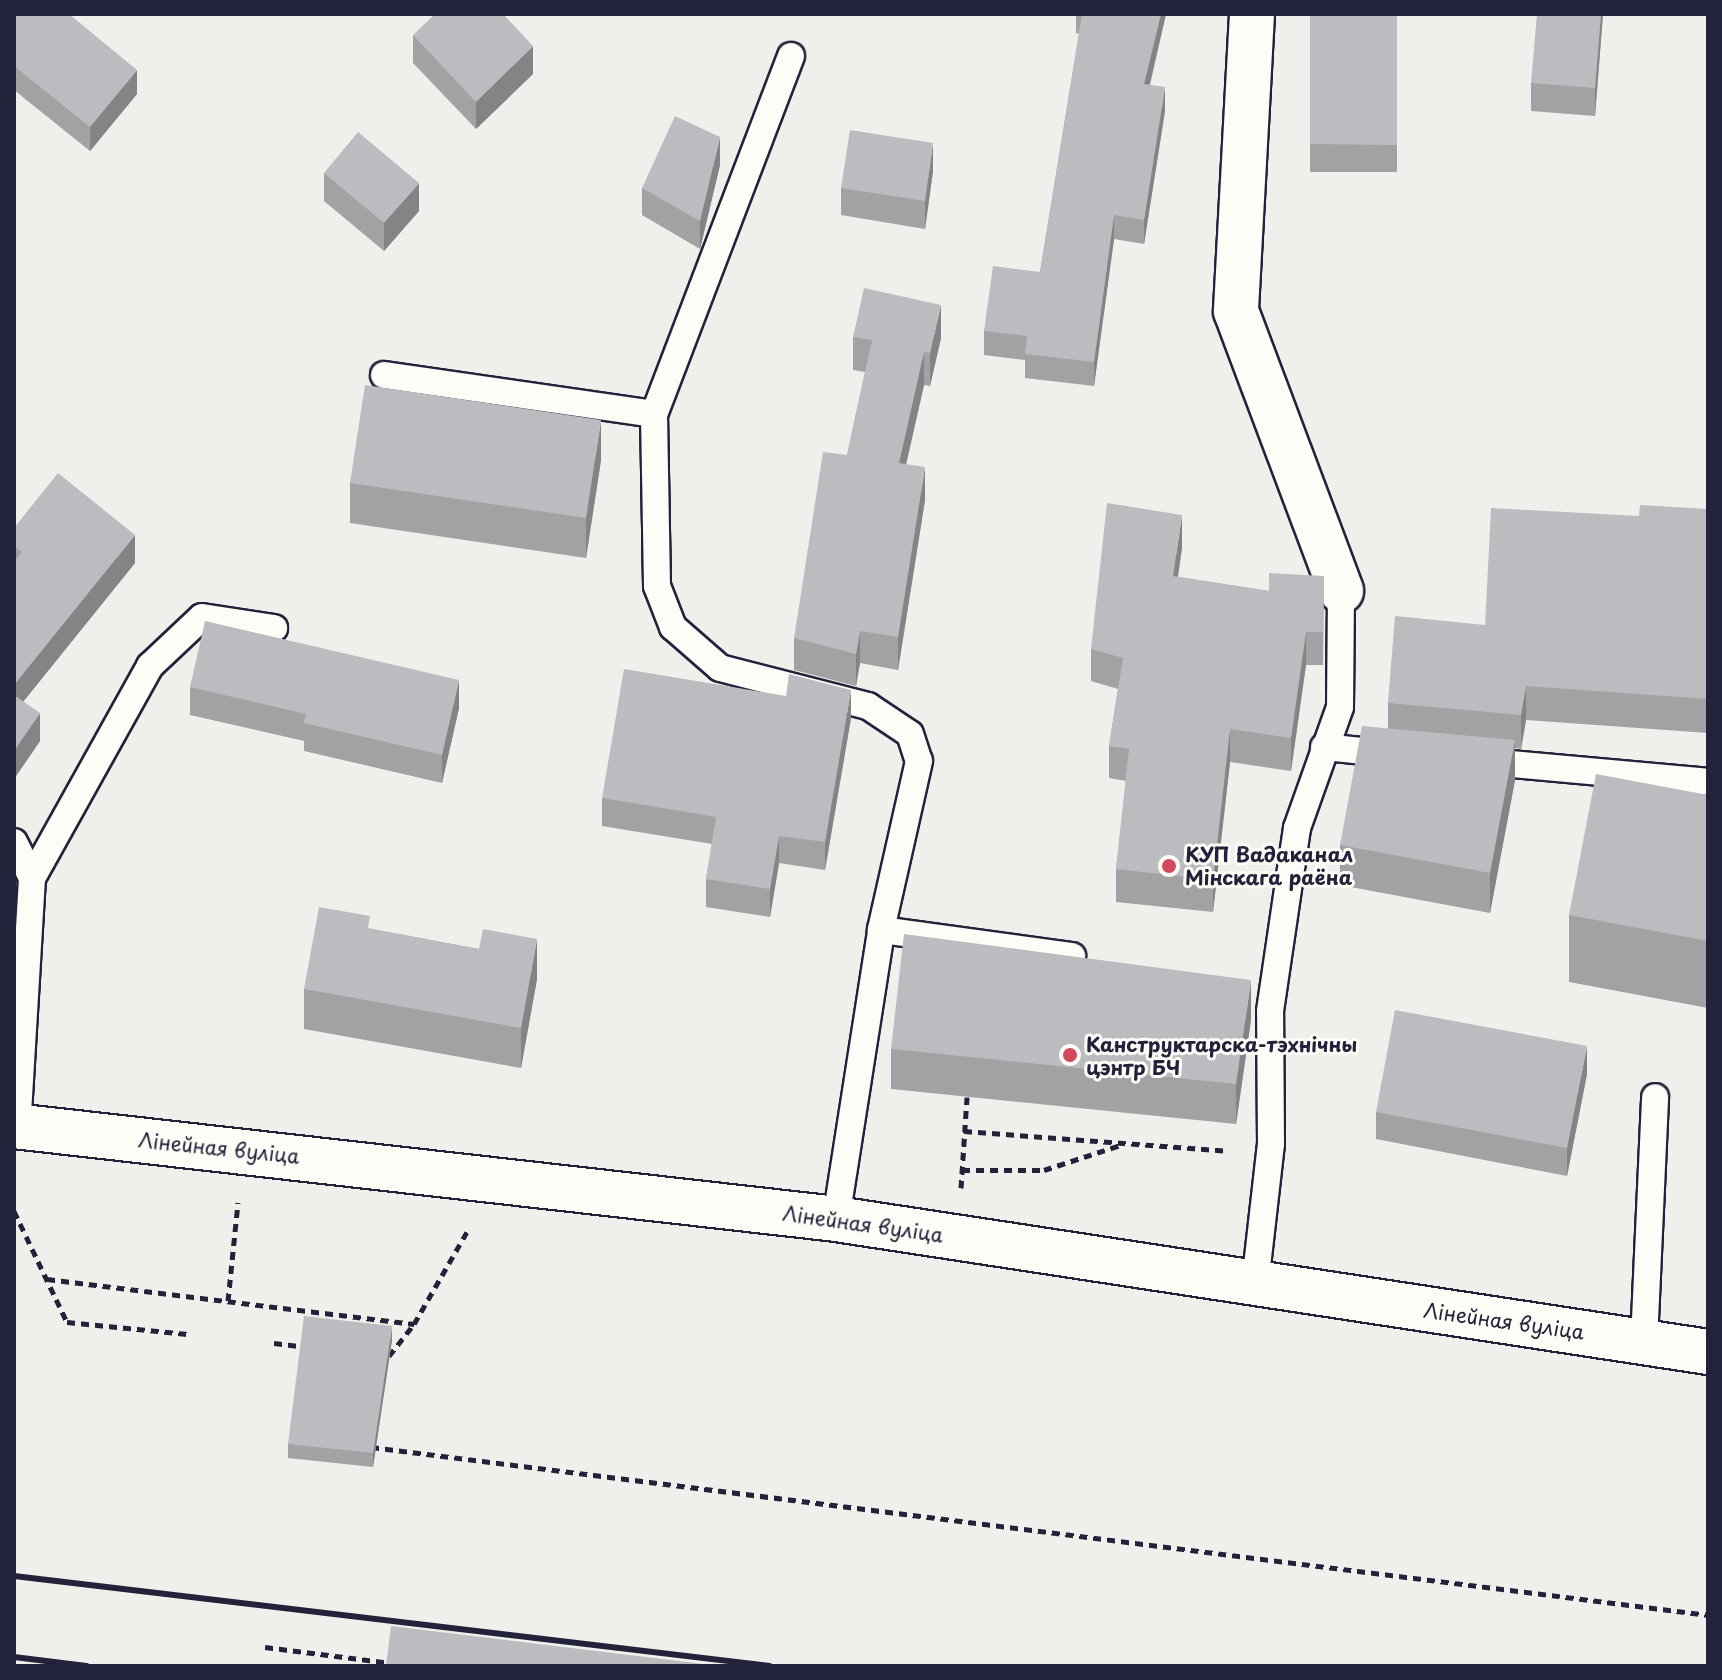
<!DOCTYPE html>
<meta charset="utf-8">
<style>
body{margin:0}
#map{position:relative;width:1722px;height:1680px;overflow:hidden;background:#f0efec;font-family:"Playpen Sans",sans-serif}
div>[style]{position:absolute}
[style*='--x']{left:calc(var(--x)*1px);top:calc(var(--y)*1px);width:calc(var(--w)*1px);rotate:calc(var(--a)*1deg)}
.path>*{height:5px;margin-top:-2.5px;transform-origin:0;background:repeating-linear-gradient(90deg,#22223b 0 8px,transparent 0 14px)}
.roads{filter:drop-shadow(2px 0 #22223b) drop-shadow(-2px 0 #22223b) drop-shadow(0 2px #22223b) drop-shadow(0 -2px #22223b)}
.lane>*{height:26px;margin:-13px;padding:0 13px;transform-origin:13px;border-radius:13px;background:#fdfcf7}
.street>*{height:44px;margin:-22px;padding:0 22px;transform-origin:22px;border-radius:22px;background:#fdfcf7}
.secondary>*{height:44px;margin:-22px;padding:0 22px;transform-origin:22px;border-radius:22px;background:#fdfcf7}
.rail>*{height:6px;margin:-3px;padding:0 3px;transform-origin:3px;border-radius:3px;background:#22223b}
.wall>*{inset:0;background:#a2a2a5}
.shaded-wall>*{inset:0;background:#848486}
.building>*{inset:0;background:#bcbcc0}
.dots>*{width:22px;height:22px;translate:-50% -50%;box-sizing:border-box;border:4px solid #fdfcf7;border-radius:50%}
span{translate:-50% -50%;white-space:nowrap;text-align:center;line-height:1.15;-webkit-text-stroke:6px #fdfcf7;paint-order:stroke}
.poi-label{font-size:20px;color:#22223b;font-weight:700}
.left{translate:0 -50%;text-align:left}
.street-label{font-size:20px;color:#22223b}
.frame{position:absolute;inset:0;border:16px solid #22223b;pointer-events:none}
</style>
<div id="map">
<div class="path">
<div style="--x:964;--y:1131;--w:264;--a:4.3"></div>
<div style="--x:962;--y:1170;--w:82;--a:0"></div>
<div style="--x:1044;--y:1170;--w:81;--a:-18"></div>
<div style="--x:961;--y:1188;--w:91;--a:-86.2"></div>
<div style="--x:14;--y:1211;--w:123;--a:64.5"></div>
<div style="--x:67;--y:1322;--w:121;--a:5.7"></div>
<div style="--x:47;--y:1279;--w:370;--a:7"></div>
<div style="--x:228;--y:1301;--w:99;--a:-84.2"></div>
<div style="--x:274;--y:1343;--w:33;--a:7"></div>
<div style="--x:384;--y:1356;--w:5;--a:0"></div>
<div style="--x:389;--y:1356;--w:41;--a:-52"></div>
<div style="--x:414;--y:1324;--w:108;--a:-60.1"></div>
<div style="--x:371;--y:1447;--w:1348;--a:7.16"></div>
<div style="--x:265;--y:1647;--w:127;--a:7.2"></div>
</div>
<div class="roads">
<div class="lane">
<div style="--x:791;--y:56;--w:383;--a:110.9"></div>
<div style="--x:654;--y:414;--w:172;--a:89"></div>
<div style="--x:657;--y:586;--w:44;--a:68.7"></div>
<div style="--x:673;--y:627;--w:62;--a:41.1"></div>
<div style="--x:720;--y:668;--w:153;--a:14.4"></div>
<div style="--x:868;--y:706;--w:50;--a:33.7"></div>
<div style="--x:910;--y:734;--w:28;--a:72"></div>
<div style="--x:919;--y:761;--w:173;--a:102.7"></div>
<div style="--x:384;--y:375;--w:273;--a:8.2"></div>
<div style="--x:1324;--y:747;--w:68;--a:5.9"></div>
<div style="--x:1479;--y:761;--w:230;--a:5.2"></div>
<div style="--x:14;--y:842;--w:40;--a:63.4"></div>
<div style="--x:32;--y:878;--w:249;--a:93.4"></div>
<div style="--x:32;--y:878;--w:243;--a:-60.9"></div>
<div style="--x:150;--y:666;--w:71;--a:-43.3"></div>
<div style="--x:202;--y:617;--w:73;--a:8.7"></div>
<div style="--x:836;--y:1219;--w:292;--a:-81.1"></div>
<div style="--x:881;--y:930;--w:193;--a:7.8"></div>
<div style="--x:1255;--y:1284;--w:141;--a:-83.5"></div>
<div style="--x:1271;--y:1144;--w:133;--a:-90.4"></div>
<div style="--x:1270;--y:1011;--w:185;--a:-81.6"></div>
<div style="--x:1297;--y:828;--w:128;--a:-70.4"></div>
<div style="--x:1340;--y:707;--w:116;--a:-89.5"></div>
<div style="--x:1644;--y:1342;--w:245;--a:-87.4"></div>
</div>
<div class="street">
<div style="--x:1252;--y:14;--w:297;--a:93.1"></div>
<div style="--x:1236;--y:311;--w:299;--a:69.4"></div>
</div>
<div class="secondary">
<div style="--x:14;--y:1126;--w:827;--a:6.45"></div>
<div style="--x:836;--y:1219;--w:882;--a:8.67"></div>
</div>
</div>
<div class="rail">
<div style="--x:14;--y:1576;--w:761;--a:6.79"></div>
<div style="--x:14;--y:1657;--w:73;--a:7.1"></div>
</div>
<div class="wall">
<div style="clip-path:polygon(14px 14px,137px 94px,90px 151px,14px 90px)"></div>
<div style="clip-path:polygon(1076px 14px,1166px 14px,1150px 85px,1165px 111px,1144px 244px,1114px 239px,1094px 386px,1025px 378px,1025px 360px,984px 355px,984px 331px,1040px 272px,1079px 34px,1076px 33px)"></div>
<div style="clip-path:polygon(1310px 14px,1397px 14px,1397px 172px,1310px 172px)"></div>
<div style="clip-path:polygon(1603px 14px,1595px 116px,1531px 111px,1531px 83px)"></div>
<div style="clip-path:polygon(413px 35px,533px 74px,476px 129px,413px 63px)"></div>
<div style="clip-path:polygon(720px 165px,700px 249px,642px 215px,642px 188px)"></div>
<div style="clip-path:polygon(933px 171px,925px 229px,841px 215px,841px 188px)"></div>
<div style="clip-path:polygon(324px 173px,419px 211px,384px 251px,324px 201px)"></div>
<div style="clip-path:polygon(853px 337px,941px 338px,930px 386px,924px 385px,906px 464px,925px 500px,898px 670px,860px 663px,856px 686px,794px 670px,794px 638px,847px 455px,865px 372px,853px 370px)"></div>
<div style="clip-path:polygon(601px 460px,586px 558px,350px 523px,350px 483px)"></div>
<div style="clip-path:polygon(1708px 509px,1708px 733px,1526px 720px,1521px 749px,1515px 748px,1515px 780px,1490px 913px,1340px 885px,1340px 845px,1388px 729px,1388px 703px,1485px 625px,1639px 516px)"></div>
<div style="clip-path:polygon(14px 528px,135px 563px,23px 702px,40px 741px,14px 779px)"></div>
<div style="clip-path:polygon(1182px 548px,1178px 577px,1269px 591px,1324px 576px,1323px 665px,1306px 665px,1291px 771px,1230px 762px,1213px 912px,1116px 902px,1116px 869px,1126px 781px,1109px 778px,1109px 746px,1118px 689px,1091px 681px,1091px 649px)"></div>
<div style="clip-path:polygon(190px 687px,459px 708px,442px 783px,304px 751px,304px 741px,190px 715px)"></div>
<div style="clip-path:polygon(851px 718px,825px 870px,779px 863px,770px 917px,706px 907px,706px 879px,712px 844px,602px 826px,602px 798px)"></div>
<div style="clip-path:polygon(1708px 795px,1708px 1008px,1569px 982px,1569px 915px)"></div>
<div style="clip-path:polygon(370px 929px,479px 949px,537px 979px,521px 1068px,304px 1029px,304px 989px)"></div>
<div style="clip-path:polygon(1251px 1020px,1236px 1124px,891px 1089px,891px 1049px)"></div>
<div style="clip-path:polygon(1587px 1074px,1567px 1176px,1376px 1139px,1376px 1112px)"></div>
<div style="clip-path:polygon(392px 1340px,373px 1467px,288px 1458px,288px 1444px)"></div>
</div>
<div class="shaded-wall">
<div style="clip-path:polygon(1161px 14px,1166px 14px,1144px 108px,1144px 84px)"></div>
<div style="clip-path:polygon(1601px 14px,1603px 14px,1595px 116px,1595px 88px)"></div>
<div style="clip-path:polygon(533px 46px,533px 74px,476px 129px,476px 102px)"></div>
<div style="clip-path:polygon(137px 70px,137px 94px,90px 151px,90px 127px)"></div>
<div style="clip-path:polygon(1165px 87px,1165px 111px,1144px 244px,1144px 220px)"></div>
<div style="clip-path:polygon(720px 137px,720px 165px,700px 249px,700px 221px)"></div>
<div style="clip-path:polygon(933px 143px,933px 171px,925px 229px,925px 201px)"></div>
<div style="clip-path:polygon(419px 183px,419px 211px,384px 251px,384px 223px)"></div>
<div style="clip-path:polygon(1114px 215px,1114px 239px,1094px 386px,1094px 362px)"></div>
<div style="clip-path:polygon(941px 305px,941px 338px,930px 386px,930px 353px)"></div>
<div style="clip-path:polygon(924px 352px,924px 385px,899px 496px,899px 463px)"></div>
<div style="clip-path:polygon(601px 420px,601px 460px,586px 558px,586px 518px)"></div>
<div style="clip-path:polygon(925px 467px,925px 500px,898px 670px,898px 637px)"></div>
<div style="clip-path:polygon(1182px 515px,1182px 548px,1173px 608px,1173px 576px)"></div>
<div style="clip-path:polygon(135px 535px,135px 563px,14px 713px,14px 685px)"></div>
<div style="clip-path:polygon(860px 631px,860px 663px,856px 686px,856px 654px)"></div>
<div style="clip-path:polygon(1306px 632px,1306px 665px,1291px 771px,1291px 738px)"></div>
<div style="clip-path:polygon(459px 680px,459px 708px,442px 783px,442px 755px)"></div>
<div style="clip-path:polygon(1526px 686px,1526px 720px,1521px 749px,1521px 715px)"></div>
<div style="clip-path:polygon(851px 690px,851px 718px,825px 870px,825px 842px)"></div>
<div style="clip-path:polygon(40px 713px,40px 741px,14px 779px,14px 751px)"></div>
<div style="clip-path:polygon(1230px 729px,1230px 762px,1213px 912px,1213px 880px)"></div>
<div style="clip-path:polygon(1515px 740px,1515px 780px,1490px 913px,1490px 873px)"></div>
<div style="clip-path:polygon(779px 836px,779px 863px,770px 917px,770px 889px)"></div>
<div style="clip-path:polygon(537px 939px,537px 979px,521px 1068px,521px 1028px)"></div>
<div style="clip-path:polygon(1251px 980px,1251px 1020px,1236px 1124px,1236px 1084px)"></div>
<div style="clip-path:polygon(1587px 1046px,1587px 1074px,1567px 1176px,1567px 1148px)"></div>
<div style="clip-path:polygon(392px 1326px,392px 1340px,373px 1467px,373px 1453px)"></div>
</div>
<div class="building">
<div style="clip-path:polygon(14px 14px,69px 14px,137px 70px,90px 127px,14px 66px)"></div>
<div style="clip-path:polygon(435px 14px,503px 14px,533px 46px,476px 102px,413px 35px)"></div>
<div style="clip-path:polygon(1082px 14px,1161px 14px,1144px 84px,1165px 87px,1144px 220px,1114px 215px,1094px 362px,1025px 354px,1027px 336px,984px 331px,993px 266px,1040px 272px)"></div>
<div style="clip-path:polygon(1310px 14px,1397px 14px,1397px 145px,1310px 144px)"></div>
<div style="clip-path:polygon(1537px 14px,1601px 14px,1595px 88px,1531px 83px)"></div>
<div style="clip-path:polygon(675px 116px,720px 137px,700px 221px,642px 188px)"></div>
<div style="clip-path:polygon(850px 130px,933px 143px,925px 201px,841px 188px)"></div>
<div style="clip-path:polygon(358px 132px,419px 183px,384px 223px,324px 173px)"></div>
<div style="clip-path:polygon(864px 288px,941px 305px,930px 353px,924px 352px,899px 463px,925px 467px,898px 637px,860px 631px,856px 654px,794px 638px,823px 452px,847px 455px,872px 340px,853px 337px)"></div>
<div style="clip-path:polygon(365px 385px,601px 420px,586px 518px,350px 483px)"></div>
<div style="clip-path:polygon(58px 473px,135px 535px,14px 685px,14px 562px,22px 552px,14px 546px,14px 528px)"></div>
<div style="clip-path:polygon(1107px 503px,1182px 515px,1173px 576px,1269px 591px,1269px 573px,1324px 576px,1323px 632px,1306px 632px,1291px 738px,1230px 729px,1213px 880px,1116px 869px,1129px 749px,1109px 746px,1123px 658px,1091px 649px)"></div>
<div style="clip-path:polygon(1640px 505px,1708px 509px,1708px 699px,1526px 686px,1521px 715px,1388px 703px,1395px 616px,1485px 625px,1491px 508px,1639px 516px)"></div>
<div style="clip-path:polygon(205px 621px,459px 680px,442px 755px,304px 723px,306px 714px,190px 687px)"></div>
<div style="clip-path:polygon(624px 669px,786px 696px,789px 674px,851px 690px,825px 842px,779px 836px,770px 889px,706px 879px,716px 817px,602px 798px)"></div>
<div style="clip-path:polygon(14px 695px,40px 713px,14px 751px)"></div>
<div style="clip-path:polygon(1362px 726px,1515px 740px,1490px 873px,1340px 845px)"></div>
<div style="clip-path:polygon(1596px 774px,1708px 795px,1708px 941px,1569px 915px)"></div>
<div style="clip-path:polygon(319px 907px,370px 916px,368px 928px,479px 949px,483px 929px,537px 939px,521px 1028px,304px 989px)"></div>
<div style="clip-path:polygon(904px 934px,1251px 980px,1236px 1084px,891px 1049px)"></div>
<div style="clip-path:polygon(1395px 1010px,1587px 1046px,1567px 1148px,1376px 1112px)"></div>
<div style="clip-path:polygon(304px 1316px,392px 1326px,373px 1453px,288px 1444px)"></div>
<div style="clip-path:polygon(391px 1626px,720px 1666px,386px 1666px)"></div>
</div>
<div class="dots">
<div style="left:1169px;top:866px;background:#d1495b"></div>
<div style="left:1070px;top:1055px;background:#d1495b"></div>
</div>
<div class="poi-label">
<span class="left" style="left:1185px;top:866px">КУП Вадаканал<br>Мінскага раёна</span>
<span class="left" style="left:1086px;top:1056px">Канструктарска-тэхнічны<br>цэнтр БЧ</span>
</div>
<div class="street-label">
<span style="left:219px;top:1148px;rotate:6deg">Лінейная вуліца</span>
<span style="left:863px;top:1224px;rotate:8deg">Лінейная вуліца</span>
<span style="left:1504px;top:1321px;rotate:8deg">Лінейная вуліца</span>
</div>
<div class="frame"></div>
</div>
